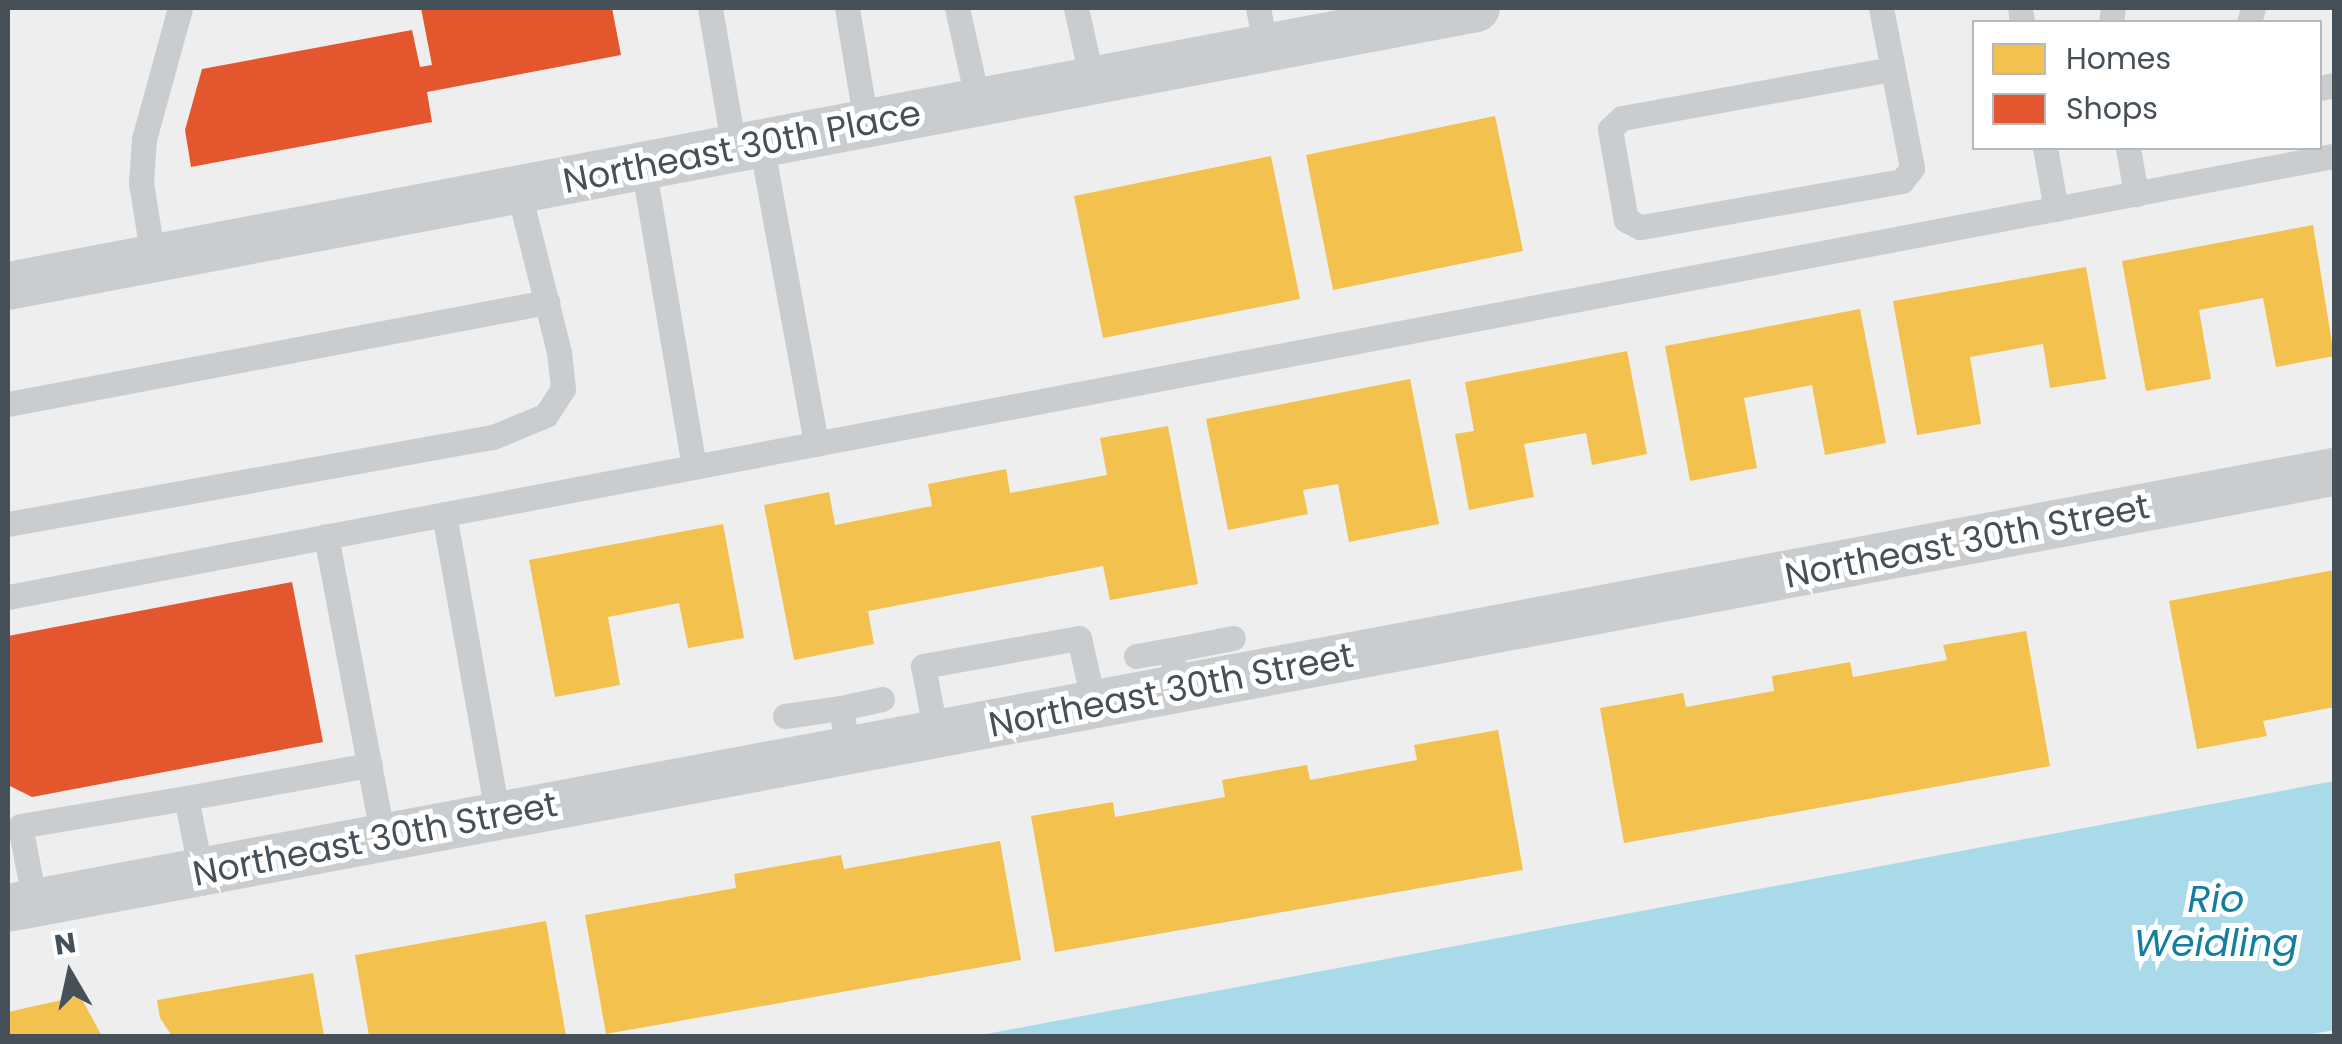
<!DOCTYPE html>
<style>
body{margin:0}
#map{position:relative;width:2342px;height:1044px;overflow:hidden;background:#efeeee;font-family:Poppins,sans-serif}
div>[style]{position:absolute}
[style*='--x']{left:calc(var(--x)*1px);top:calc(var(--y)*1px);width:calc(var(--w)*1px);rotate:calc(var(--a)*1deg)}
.water>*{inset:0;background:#a9dae9}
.homes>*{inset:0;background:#f2c14e}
.shops>*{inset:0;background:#e4572e}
.lane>*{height:25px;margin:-12.5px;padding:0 12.5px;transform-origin:12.5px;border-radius:12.5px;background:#cacdcf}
.street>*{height:48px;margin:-24px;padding:0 24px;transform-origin:24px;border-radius:24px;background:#cacdcf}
span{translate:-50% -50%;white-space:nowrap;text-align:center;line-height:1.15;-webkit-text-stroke:10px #fff;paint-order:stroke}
.street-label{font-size:35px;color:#465059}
.water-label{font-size:38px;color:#137fa0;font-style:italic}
.frame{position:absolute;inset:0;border:10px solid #465059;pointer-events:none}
.legend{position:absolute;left:1972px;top:20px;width:350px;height:130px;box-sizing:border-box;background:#fff;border:2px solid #b5b9bd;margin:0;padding:12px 18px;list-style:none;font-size:30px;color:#465059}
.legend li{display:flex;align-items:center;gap:20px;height:50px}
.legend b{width:50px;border:2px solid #b5b9bd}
.north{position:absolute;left:20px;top:924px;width:100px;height:100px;-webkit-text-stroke:8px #fff;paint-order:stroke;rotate:351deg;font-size:28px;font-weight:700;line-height:40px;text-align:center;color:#465059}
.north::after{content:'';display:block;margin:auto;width:35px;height:45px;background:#465059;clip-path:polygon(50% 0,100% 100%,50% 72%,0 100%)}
</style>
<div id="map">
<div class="water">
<div style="clip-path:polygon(2334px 781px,2334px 1030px,2302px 1036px,976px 1036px)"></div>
</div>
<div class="homes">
<div style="clip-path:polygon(1495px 116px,1523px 251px,1333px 290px,1306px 155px)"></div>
<div style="clip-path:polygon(1271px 156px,1300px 299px,1103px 338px,1074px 196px)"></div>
<div style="clip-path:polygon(2313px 225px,2334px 356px,2276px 367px,2263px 298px,2199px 310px,2211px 379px,2146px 391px,2122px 261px)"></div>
<div style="clip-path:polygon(2086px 267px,2106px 379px,2050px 388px,2043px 344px,1970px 357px,1981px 424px,1917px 435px,1893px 301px)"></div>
<div style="clip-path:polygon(1860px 309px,1886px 443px,1825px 455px,1812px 385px,1744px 398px,1757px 468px,1690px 481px,1665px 346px)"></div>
<div style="clip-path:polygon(1627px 351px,1647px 454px,1592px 465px,1586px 433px,1524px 444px,1534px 497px,1469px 510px,1455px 434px,1474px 431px,1465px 382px)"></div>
<div style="clip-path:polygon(1410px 379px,1439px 524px,1349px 542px,1338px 484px,1303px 490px,1308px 514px,1228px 530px,1206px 419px)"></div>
<div style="clip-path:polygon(1168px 426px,1198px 584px,1110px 600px,1103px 566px,868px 611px,874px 644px,794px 660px,764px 505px,829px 492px,835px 525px,932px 506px,928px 484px,1006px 469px,1010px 493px,1107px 475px,1100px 438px)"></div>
<div style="clip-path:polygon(723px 524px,744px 638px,688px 648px,679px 603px,608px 617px,620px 685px,555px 697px,529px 560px)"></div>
<div style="clip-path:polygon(2334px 570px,2334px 707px,2263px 721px,2267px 736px,2197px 749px,2169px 601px)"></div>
<div style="clip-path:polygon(2026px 631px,2050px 766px,1624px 843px,1600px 708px,1683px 693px,1686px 707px,1774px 691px,1772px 676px,1850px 662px,1853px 677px,1947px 660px,1943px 645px)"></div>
<div style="clip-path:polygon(1498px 730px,1523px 870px,1055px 952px,1031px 816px,1113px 802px,1115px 817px,1225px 797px,1222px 780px,1307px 765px,1310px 780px,1417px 760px,1414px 745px)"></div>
<div style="clip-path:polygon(1000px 841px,1021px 960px,606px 1034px,585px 915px,736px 888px,734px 874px,841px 855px,844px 869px)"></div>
<div style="clip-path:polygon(546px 921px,566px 1036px,369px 1036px,355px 955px)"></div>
<div style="clip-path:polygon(313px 973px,324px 1036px,172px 1036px,160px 1018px,157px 1000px)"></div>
<div style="clip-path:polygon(80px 996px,102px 1036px,8px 1036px,8px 1012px)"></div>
</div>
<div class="shops">
<div style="clip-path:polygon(421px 8px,612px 8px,621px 55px,427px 92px,432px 122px,191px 167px,185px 130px,202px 69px,412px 30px,420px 67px,432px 65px)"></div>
<div style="clip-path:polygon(292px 582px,323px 742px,32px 797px,8px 785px,8px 636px)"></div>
</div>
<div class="lane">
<div style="--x:710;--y:8;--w:142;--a:80.3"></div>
<div style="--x:847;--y:8;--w:117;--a:80.6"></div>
<div style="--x:957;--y:8;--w:96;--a:77.4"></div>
<div style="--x:1076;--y:8;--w:74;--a:77.5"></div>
<div style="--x:1258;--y:8;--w:41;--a:78.7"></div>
<div style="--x:1881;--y:8;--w:163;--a:79"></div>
<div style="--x:1912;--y:168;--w:16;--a:128"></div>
<div style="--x:1902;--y:181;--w:266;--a:170"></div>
<div style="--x:1640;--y:227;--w:16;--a:-153"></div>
<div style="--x:1626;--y:220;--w:92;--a:-100"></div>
<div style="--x:1610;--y:129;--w:16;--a:-43"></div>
<div style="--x:1622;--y:118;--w:274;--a:-10.3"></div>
<div style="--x:2020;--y:8;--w:14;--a:82"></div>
<div style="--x:2111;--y:22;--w:14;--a:-82"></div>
<div style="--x:2249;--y:22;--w:15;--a:-74"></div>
<div style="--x:2320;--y:88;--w:14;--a:-12"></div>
<div style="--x:761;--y:143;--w:306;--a:79.6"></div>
<div style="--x:2045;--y:148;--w:62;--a:79.8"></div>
<div style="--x:2128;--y:148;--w:47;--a:80.1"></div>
<div style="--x:643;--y:165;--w:306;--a:80.4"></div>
<div style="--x:153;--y:258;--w:77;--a:-99"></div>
<div style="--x:141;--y:182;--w:43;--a:-86"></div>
<div style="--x:144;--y:139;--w:136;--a:-74.6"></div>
<div style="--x:8;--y:404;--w:549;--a:-10.72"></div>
<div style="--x:444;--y:514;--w:307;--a:79.9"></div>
<div style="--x:8;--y:524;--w:493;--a:-10.2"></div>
<div style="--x:493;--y:437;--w:57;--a:-22.5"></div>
<div style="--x:546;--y:415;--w:31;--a:-57"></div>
<div style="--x:563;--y:389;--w:37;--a:-96"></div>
<div style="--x:559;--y:352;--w:168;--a:-104.1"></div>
<div style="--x:326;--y:536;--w:307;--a:79.3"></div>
<div style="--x:8;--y:597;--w:2367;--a:-10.74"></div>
<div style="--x:1171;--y:650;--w:63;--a:-11"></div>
<div style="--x:1136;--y:656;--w:36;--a:-10"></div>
<div style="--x:1171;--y:650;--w:39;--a:80"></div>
<div style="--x:841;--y:708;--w:42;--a:-12.4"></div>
<div style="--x:785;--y:716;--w:57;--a:-8.1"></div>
<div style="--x:841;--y:708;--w:44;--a:80.8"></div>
<div style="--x:936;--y:734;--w:69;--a:-100.8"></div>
<div style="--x:923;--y:666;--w:158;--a:-10.2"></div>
<div style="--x:1079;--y:638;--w:68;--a:77.2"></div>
<div style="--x:186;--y:798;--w:187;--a:-10.2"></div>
<div style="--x:35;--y:903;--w:78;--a:-101"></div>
<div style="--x:20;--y:826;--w:168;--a:-9.6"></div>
<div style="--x:186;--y:798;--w:76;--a:78.5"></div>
</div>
<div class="street">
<div style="--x:8;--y:286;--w:1494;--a:-10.72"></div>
<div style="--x:8;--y:908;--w:2367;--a:-10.62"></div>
</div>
<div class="street-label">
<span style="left:742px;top:147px;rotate:-11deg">Northeast 30th Place</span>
<span style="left:1967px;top:541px;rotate:-11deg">Northeast 30th Street</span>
<span style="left:1171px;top:690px;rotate:-11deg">Northeast 30th Street</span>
<span style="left:375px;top:839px;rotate:-11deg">Northeast 30th Street</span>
</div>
<div class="water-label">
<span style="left:2216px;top:921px">Rio<br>Weidling</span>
</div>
<div class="frame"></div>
<ul class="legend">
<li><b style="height:28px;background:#f2c14e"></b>Homes</li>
<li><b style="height:28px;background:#e4572e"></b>Shops</li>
</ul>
<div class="north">N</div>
</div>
